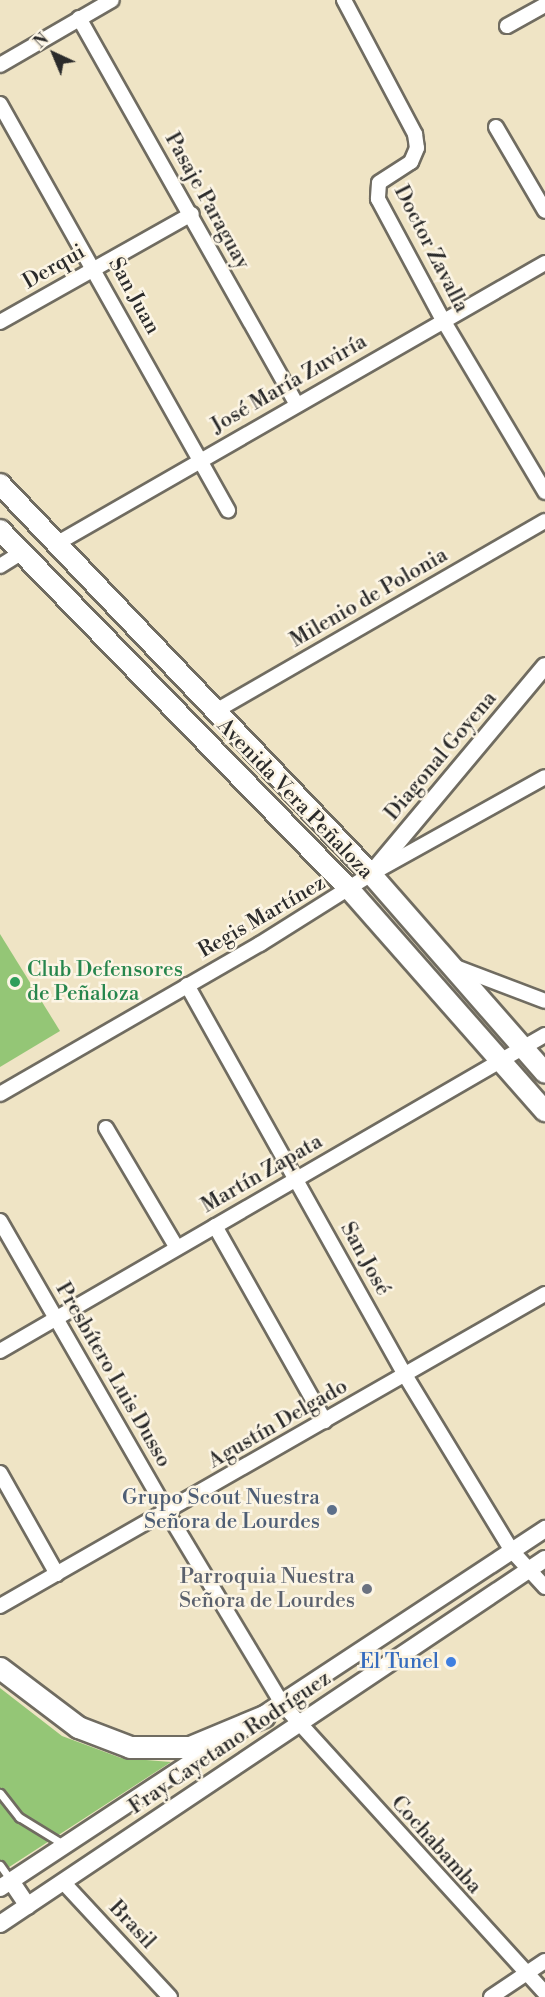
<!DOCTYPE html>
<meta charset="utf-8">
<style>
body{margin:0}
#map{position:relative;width:545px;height:1997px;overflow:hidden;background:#efe4c5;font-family:"Libre Bodoni",serif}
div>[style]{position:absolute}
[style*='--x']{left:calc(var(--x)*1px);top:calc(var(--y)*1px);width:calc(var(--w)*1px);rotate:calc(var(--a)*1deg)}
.green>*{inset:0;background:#94c676}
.roads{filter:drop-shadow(2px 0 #706c61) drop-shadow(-2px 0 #706c61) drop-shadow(0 2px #706c61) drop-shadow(0 -2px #706c61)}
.service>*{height:7px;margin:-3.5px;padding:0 3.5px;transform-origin:3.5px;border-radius:3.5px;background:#fff}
.minor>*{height:14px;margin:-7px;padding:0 7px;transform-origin:7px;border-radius:7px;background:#fff}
.tertiary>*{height:16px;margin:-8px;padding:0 8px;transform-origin:8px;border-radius:8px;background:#fff}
.secondary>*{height:20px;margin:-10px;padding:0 10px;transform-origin:10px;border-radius:10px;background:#fff}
.primary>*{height:21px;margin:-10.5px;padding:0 10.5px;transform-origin:10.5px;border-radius:10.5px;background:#fff}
.dots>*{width:16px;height:16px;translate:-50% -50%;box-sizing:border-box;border:3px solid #fcf5e5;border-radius:50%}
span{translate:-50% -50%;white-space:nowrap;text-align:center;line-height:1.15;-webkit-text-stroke:5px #fcf5e5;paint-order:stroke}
.street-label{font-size:21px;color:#2b2b2b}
.leisure-label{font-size:21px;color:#27864d}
.left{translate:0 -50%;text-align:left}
.service-label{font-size:21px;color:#4e5e75}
.right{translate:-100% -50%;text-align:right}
.worship-label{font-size:21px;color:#5b616d}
.shop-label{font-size:21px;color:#366cbe}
.north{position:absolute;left:24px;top:24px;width:60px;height:60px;-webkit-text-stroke:4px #fcf5e5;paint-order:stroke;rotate:316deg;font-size:16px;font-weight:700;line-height:24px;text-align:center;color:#2b2b2b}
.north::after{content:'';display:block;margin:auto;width:21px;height:27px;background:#2b2b2b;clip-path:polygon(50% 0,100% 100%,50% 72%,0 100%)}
</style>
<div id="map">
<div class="green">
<div style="clip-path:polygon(0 934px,60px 1031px,0 1067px)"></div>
<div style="clip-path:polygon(0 1688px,62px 1736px,121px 1758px,171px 1762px,0 1873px)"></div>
</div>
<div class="roads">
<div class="service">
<div style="--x:0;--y:1793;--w:31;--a:52"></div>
<div style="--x:19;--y:1817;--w:52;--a:31.5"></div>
<div style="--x:0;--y:1865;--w:19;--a:55"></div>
</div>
<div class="minor">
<div style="--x:344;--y:0;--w:152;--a:62.1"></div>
<div style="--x:415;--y:134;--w:14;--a:82"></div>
<div style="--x:417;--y:148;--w:15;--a:113"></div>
<div style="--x:411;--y:162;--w:38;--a:147"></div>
<div style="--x:379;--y:183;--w:16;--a:94"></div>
<div style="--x:378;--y:199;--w:137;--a:61.8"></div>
<div style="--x:443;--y:320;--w:200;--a:59.3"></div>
<div style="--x:79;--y:18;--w:444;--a:60.6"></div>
<div style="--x:507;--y:26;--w:43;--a:-28.9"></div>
<div style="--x:0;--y:65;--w:129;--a:-30.1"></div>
<div style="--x:0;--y:104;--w:466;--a:60.7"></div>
<div style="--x:496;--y:127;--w:97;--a:59.7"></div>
<div style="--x:0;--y:322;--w:220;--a:-29.4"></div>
<div style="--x:56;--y:544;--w:564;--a:-29.88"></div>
<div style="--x:0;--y:566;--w:25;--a:-32"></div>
<div style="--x:214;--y:712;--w:382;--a:-30"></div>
<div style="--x:453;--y:966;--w:98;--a:20.8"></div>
<div style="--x:187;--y:985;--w:447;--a:60.8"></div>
<div style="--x:405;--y:1375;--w:206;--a:58.7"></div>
<div style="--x:512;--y:1551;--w:49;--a:47.5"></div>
<div style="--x:0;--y:1094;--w:300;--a:-30"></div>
<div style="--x:260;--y:944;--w:131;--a:-32.2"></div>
<div style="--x:371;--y:874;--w:199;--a:-29.1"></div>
<div style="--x:106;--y:1128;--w:139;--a:59.4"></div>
<div style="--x:0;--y:1221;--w:336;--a:60.1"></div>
<div style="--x:167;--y:1512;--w:225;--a:59"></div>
<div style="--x:283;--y:1705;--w:389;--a:47.7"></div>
<div style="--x:215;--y:1226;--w:224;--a:60.6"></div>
<div style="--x:0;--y:1351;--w:630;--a:-30.11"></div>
<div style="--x:0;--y:1473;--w:116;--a:60.6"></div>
<div style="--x:0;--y:1606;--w:628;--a:-29.79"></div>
<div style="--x:63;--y:1882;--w:157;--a:47.1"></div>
<div style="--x:491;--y:1997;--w:65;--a:-33.7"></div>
</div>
<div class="tertiary">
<div style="--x:371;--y:874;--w:271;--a:-50.1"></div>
<div style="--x:11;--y:1881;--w:30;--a:56"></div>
<div style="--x:0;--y:1888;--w:653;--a:-33.37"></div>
<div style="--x:0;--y:1924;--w:656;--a:-33.81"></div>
</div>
<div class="secondary">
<div style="--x:0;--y:484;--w:538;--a:46.43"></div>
<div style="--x:371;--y:874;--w:264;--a:48.8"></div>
<div style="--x:0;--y:530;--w:502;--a:45.81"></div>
<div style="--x:350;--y:890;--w:295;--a:48.6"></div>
</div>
<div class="primary">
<div style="--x:0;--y:1668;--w:98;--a:37.1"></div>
<div style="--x:78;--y:1727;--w:56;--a:21"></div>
<div style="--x:130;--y:1747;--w:60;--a:0"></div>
<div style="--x:190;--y:1747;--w:80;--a:-22.7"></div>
</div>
</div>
<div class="dots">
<div style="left:15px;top:982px;background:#2e9e5b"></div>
<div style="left:332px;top:1510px;background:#5c6f8a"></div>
<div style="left:367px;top:1589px;background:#6b7280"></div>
<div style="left:451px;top:1662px;background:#3f7fe0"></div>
</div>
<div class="street-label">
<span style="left:207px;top:201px;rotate:61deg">Pasaje Paraguay</span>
<span style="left:431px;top:249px;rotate:63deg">Doctor Zavalla</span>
<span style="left:54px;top:267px;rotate:-30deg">Derqui</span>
<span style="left:134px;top:296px;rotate:61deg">San Juan</span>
<span style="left:289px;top:384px;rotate:-30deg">José María Zuviría</span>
<span style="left:369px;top:598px;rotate:-30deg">Milenio de Polonia</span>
<span style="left:441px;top:756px;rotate:-50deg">Diagonal Goyena</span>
<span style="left:295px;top:799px;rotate:46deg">Avenida Vera Peñaloza</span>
<span style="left:262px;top:917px;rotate:-30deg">Regis Martínez</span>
<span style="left:262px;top:1174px;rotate:-30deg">Martín Zapata</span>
<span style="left:365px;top:1259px;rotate:61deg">San José</span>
<span style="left:113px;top:1375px;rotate:60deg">Presbítero Luis Dusso</span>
<span style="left:278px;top:1424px;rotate:-30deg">Agustín Delgado</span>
<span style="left:230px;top:1743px;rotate:-34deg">Fray Cayetano Rodríguez</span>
<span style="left:436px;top:1845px;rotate:48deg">Cochabamba</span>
<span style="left:132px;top:1925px;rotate:47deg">Brasil</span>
</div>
<div class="leisure-label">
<span class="left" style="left:27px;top:982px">Club Defensores<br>de Peñaloza</span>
</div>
<div class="service-label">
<span class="right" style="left:320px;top:1510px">Grupo Scout Nuestra<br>Señora de Lourdes</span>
</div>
<div class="worship-label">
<span class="right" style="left:355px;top:1589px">Parroquia Nuestra<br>Señora de Lourdes</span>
</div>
<div class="shop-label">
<span class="right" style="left:439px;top:1662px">El Tunel</span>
</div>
<div class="north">N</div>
</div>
